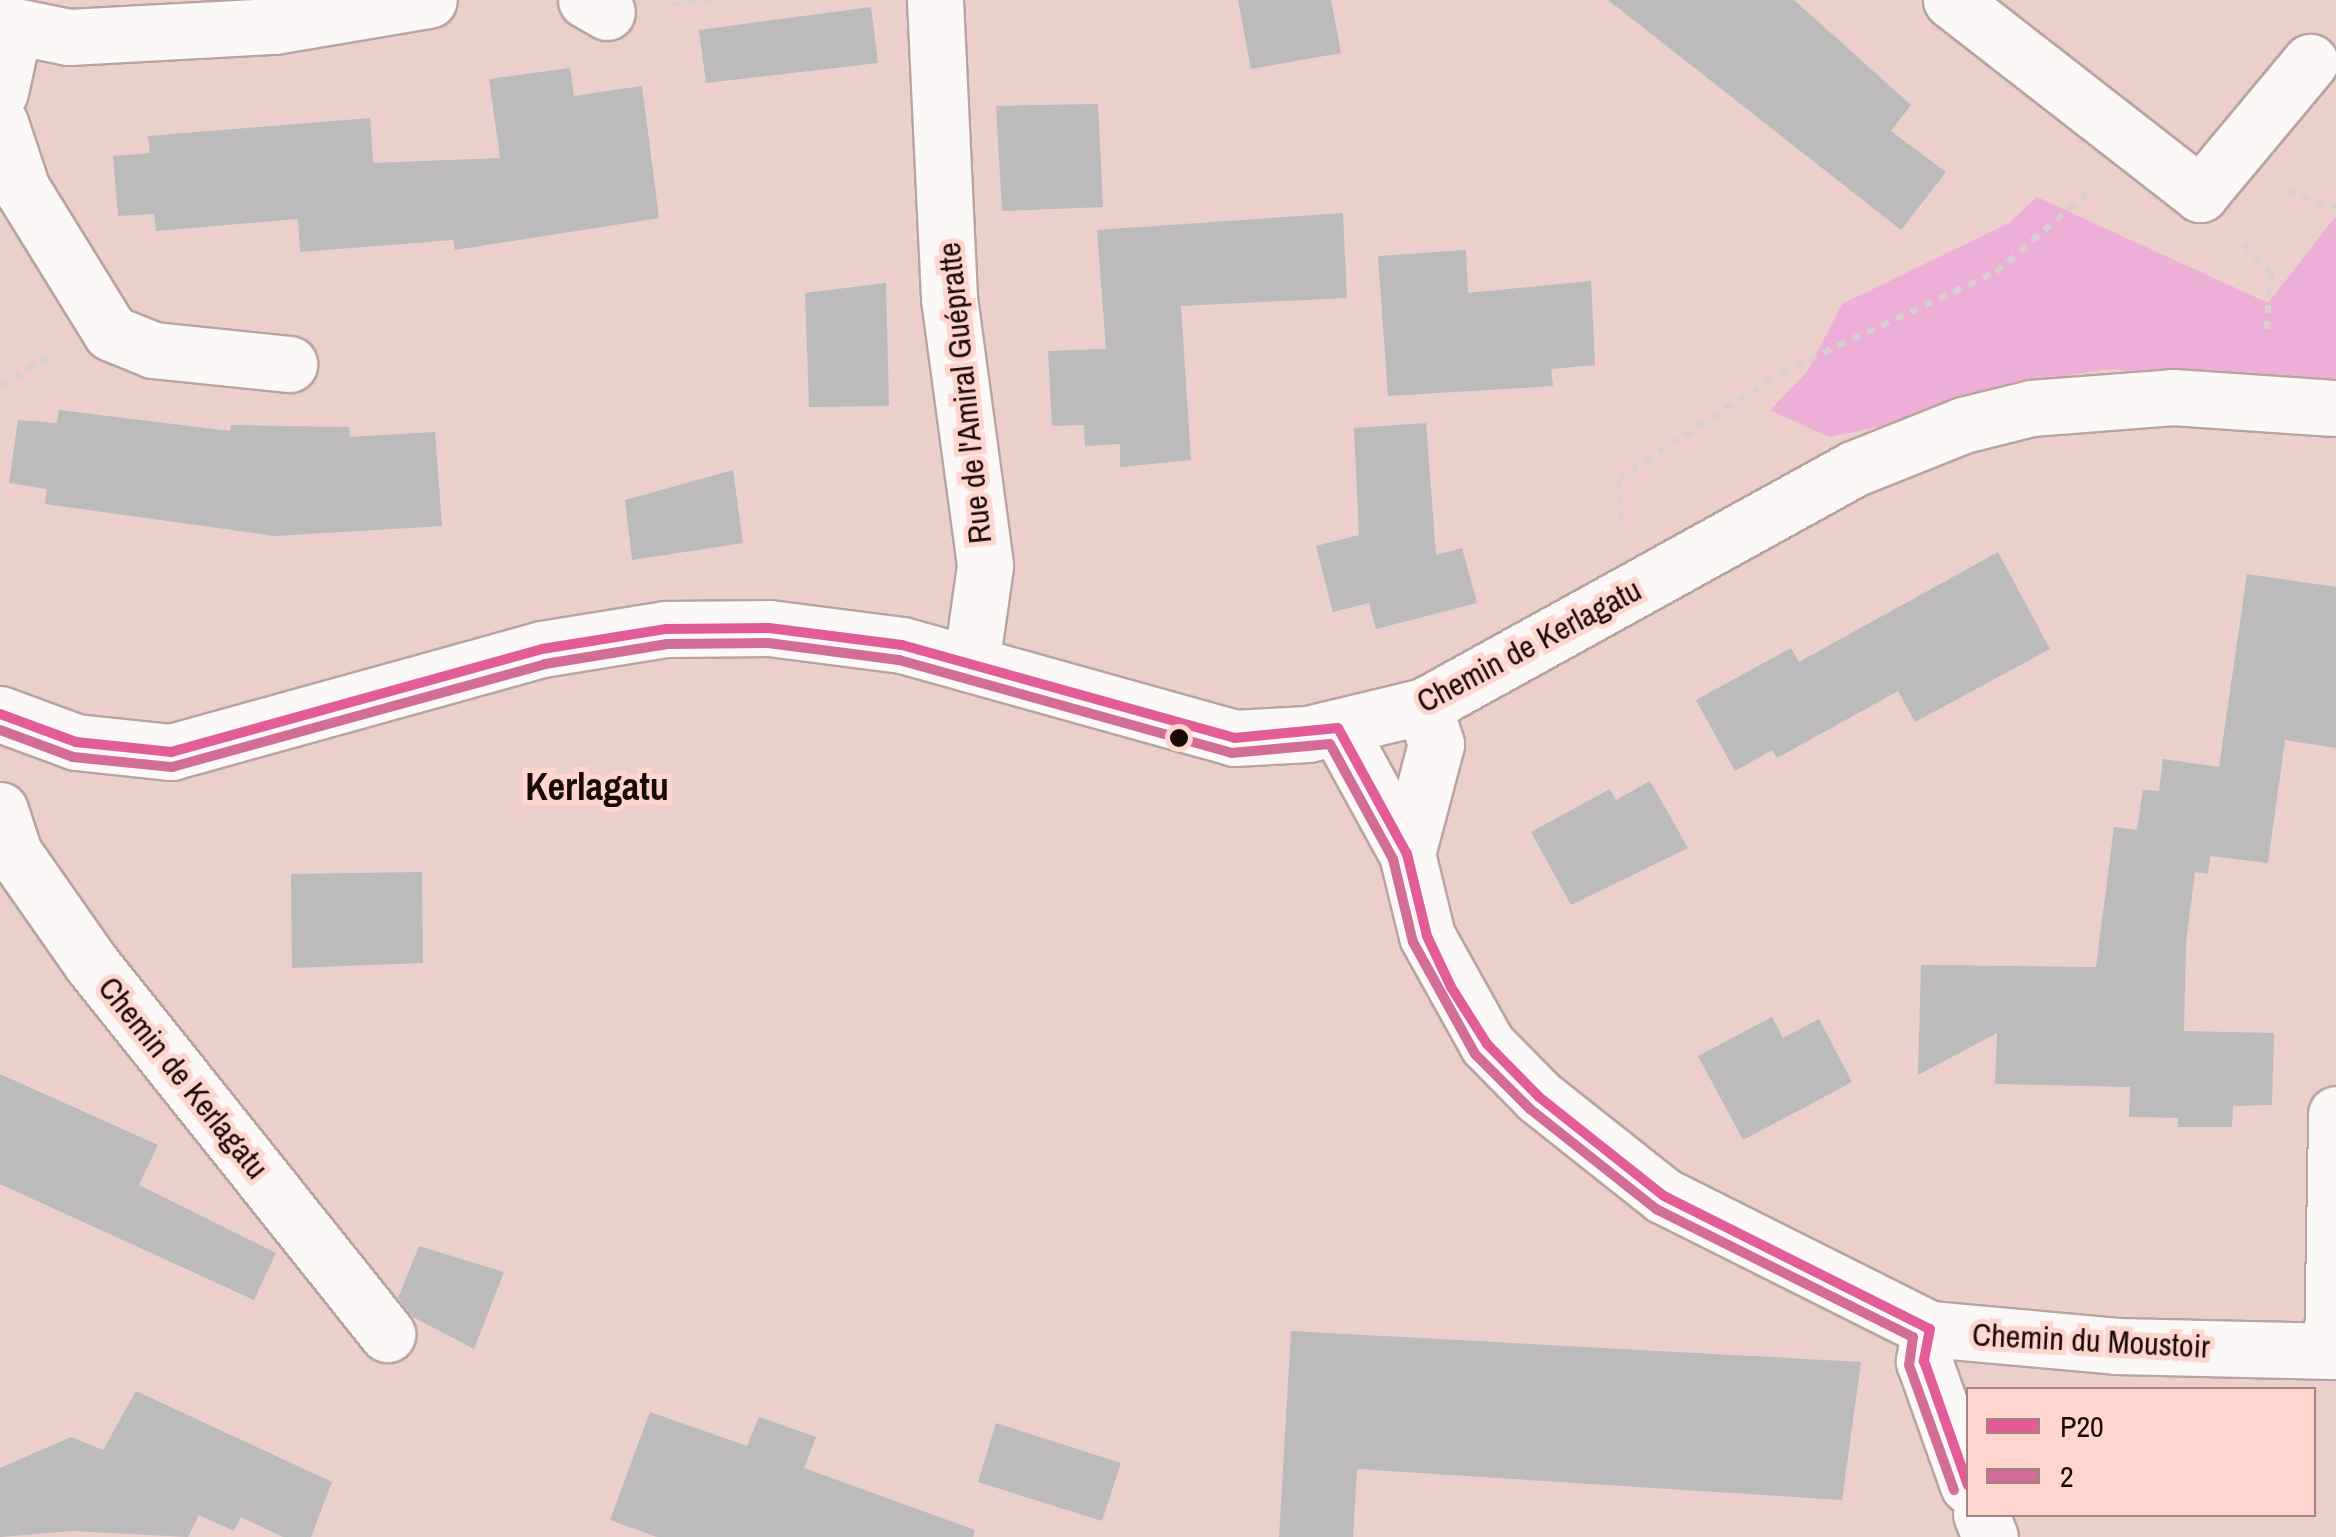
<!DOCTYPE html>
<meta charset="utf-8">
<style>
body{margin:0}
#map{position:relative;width:2336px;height:1537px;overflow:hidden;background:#eacfca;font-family:"Archivo Narrow",sans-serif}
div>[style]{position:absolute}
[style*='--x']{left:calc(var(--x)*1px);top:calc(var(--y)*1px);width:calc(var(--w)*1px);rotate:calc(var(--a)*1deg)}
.green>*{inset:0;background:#edafd8}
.building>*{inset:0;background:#bcbaba}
.path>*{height:6px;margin-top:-3px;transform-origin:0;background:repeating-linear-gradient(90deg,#d8d0ce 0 8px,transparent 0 16px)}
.roads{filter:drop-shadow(2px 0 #b9a4a0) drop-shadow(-2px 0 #b9a4a0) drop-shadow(0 2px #b9a4a0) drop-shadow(0 -2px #b9a4a0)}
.minor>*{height:55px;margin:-27.5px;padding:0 27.5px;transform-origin:27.5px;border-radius:27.5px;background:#fcf8f7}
.bus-1>*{height:10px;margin:-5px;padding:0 5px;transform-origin:5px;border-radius:5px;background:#e25d97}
.bus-2>*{height:10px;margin:-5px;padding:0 5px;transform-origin:5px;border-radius:5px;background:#d26d98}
.dots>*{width:28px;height:28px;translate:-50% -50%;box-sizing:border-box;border:5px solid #fed6ce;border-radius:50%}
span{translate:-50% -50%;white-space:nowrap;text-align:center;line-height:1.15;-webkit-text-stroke:10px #fed6ce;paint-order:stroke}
.street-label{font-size:32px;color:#1a0a07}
.quarter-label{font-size:38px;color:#1a0a07;font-weight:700}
.legend{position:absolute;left:1966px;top:1387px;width:350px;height:130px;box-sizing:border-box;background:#fed6ce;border:2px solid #a3847e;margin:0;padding:12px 18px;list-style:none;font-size:30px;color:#1a0a07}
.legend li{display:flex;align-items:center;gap:20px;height:50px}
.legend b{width:50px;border:2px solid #a3847e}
</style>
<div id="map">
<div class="green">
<div style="clip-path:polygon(2037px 197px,2268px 303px,2336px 216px,2336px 388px,2108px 369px,2026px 382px,1926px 417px,1829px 437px,1770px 410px,1807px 372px,1842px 304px,2009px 223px)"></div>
</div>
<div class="building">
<div style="clip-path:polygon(1238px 0,1331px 0,1341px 53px,1251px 69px)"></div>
<div style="clip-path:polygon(1608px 0,1794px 0,1911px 105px,1891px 131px,1946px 172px,1901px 230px)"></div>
<div style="clip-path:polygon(871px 7px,878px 63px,706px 83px,699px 30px)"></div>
<div style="clip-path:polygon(570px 68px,574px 96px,642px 86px,659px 218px,455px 250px,453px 240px,300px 252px,298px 219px,156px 231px,154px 214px,118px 216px,113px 156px,150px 153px,148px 136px,370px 118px,373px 163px,500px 158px,489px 79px)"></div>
<div style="clip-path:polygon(1098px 104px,1103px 207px,1002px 211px,996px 106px)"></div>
<div style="clip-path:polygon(1343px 213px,1347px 298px,1181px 306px,1191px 460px,1120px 467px,1120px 444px,1085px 446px,1084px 425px,1052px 426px,1048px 351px,1106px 349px,1097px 230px)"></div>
<div style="clip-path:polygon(1466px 250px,1468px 293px,1591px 281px,1595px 365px,1551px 369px,1553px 386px,1388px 396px,1378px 256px)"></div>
<div style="clip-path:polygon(886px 283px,889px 406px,809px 407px,805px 293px)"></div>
<div style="clip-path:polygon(59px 410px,230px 431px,231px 425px,349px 427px,350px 437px,435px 432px,442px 526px,275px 536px,45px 504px,47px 489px,9px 483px,18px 420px,57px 423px)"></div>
<div style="clip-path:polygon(1426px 423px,1436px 555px,1462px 548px,1477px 603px,1376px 629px,1369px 603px,1333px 612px,1316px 546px,1359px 535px,1354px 428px)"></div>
<div style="clip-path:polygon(733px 470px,743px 543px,632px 560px,625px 500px)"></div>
<div style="clip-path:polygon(1998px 552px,2050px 649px,1915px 722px,1898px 691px,1777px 758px,1772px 750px,1735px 771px,1696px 700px,1791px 648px,1799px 662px)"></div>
<div style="clip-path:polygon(2247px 574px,2336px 587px,2336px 748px,2285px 740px,2268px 863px,2210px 856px,2208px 874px,2195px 872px,2186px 943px,2184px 1031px,2274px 1033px,2272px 1105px,2233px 1106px,2232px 1127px,2178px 1127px,2178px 1118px,2129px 1117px,2130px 1087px,1995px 1084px,1997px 1033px,1918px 1075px,1921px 965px,2096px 967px,2114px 827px,2137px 830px,2143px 790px,2159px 791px,2163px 759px,2219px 767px)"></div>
<div style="clip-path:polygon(1650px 781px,1688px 848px,1571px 905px,1531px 832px,1610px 789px,1616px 800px)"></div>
<div style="clip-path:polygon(422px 872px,423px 963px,292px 968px,291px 874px)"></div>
<div style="clip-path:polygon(1772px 1017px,1783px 1038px,1819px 1019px,1852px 1082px,1743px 1140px,1698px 1056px)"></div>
<div style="clip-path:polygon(0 1074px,158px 1145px,139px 1185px,276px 1253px,254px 1300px,0 1184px)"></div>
<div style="clip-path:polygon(419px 1246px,504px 1272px,474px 1349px,413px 1317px,398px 1298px)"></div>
<div style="clip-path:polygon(1291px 1331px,1861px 1362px,1842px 1500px,1357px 1469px,1353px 1537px,1279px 1537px)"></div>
<div style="clip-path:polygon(136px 1391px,332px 1482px,311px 1537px,283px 1537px,241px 1517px,234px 1531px,199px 1515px,188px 1537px,72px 1531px,0 1537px,0 1468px,71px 1437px,103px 1450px)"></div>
<div style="clip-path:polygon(650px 1412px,747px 1446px,759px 1417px,816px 1437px,804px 1468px,975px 1530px,973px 1537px,657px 1537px,610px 1520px)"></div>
<div style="clip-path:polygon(996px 1423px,1121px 1463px,1102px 1521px,978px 1482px)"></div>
</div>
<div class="path">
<div style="--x:673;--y:4;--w:38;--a:-6"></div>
<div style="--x:2287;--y:192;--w:52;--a:18.1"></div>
<div style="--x:2244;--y:244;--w:40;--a:47"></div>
<div style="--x:2271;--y:273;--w:63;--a:94.5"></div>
<div style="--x:0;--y:386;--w:58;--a:-31"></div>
<div style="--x:1621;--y:521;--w:42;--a:-94.1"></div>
<div style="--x:1618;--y:479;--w:194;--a:-33.2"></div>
<div style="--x:1780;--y:373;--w:238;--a:-25.1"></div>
<div style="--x:1996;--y:272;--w:123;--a:-40.7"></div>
</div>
<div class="roads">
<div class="minor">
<div style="--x:586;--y:0;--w:24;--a:30"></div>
<div style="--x:935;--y:0;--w:298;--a:87.3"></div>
<div style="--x:949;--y:298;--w:270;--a:82.3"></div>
<div style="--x:985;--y:566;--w:99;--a:98.1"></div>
<div style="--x:1951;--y:0;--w:316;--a:37.9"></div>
<div style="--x:2200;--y:194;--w:172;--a:-50.2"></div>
<div style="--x:0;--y:23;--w:70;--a:11.5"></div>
<div style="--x:69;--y:37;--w:206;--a:-3.1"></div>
<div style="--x:275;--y:26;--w:156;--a:-9.6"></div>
<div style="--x:0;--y:92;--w:66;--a:-77.7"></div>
<div style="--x:0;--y:123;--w:70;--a:71.6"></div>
<div style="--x:22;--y:189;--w:169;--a:58.3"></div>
<div style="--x:111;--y:333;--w:45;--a:22"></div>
<div style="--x:153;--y:350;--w:137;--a:5.9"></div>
<div style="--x:0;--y:714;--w:81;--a:20.2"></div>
<div style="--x:76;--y:742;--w:96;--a:6"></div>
<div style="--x:171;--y:752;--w:385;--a:-15.5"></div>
<div style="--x:542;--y:649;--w:126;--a:-9.2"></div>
<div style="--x:666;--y:629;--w:103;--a:-0.6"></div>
<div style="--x:769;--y:628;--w:134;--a:7.3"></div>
<div style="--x:902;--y:645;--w:345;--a:15.6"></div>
<div style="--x:1234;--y:738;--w:74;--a:-3.1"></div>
<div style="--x:1308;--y:734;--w:119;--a:-13.6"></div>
<div style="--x:1424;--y:706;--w:490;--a:-28.9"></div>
<div style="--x:1853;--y:469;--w:118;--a:-21.8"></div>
<div style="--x:1963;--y:425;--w:70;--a:-14"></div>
<div style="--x:2031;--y:408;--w:142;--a:-4.4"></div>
<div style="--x:2173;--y:397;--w:163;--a:3.9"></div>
<div style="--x:1338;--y:728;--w:144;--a:61.3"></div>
<div style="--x:1407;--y:854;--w:84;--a:76.3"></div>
<div style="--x:1427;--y:936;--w:124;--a:60.9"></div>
<div style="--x:1487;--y:1044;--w:74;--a:45.5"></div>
<div style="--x:1539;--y:1097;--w:159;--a:38.4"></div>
<div style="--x:1664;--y:1196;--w:297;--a:26.6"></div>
<div style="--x:1930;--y:1329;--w:187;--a:5.2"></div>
<div style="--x:2116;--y:1346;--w:220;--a:1.3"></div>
<div style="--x:0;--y:810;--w:45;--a:72"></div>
<div style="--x:14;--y:853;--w:134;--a:55"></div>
<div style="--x:91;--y:963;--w:475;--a:51.4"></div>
<div style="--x:1407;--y:854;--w:114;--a:-75.2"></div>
<div style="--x:1436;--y:744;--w:40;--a:-108"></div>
<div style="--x:1930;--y:1329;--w:33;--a:101"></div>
<div style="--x:1924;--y:1361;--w:132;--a:70.5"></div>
<div style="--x:2332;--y:1351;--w:237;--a:-89"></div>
<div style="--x:1981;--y:1514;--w:25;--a:69"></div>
</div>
</div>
<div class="bus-1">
<div style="--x:0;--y:714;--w:81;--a:20.2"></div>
<div style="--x:76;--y:742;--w:96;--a:6"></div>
<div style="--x:171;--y:752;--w:385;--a:-15.5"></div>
<div style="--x:542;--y:649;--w:126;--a:-9.2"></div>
<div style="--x:666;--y:629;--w:103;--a:-0.6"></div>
<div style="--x:769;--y:628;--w:134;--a:7.3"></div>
<div style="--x:902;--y:645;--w:345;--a:15.6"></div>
<div style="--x:1234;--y:738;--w:104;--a:-5.5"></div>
<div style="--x:1338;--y:728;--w:144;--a:61.3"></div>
<div style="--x:1407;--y:854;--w:84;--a:76.3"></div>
<div style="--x:1427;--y:936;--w:56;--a:64.8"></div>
<div style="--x:1451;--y:987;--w:67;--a:57.7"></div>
<div style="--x:1487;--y:1044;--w:74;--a:45.5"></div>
<div style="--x:1539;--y:1097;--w:159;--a:38.4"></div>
<div style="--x:1664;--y:1196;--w:297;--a:26.6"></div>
<div style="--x:1930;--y:1329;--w:33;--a:101"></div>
<div style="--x:1924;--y:1361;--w:132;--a:70.5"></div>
</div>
<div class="bus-2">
<div style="--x:0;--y:730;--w:78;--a:20.3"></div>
<div style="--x:73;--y:757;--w:100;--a:5.8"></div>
<div style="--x:172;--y:767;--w:387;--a:-15.4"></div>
<div style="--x:545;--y:664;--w:124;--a:-9.3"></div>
<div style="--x:667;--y:644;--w:101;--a:-0.6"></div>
<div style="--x:768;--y:643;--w:132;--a:7.4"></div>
<div style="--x:899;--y:660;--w:345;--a:15.6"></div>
<div style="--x:1231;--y:753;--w:99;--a:-5.2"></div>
<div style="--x:1330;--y:744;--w:131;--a:61.3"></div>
<div style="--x:1393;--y:859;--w:85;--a:76.5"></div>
<div style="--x:1413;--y:942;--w:128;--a:61"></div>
<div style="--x:1475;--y:1054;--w:78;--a:45"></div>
<div style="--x:1530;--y:1109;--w:161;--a:38.4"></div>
<div style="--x:1656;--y:1209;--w:287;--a:26.5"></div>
<div style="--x:1913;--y:1337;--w:28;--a:98"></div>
<div style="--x:1909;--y:1365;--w:133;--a:70.2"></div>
</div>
<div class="dots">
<div style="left:1179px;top:738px;background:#1a0a07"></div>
</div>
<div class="street-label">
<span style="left:965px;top:393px;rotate:-96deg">Rue de l'Amiral Guépratte</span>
<span style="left:1529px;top:646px;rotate:-28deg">Chemin de Kerlagatu</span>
<span style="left:183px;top:1078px;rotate:51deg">Chemin de Kerlagatu</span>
<span style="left:2091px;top:1341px;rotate:3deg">Chemin du Moustoir</span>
</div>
<div class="quarter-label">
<span style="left:597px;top:787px">Kerlagatu</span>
</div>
<ul class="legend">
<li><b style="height:12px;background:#e25d97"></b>P20</li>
<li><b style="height:12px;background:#d26d98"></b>2</li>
</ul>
</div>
